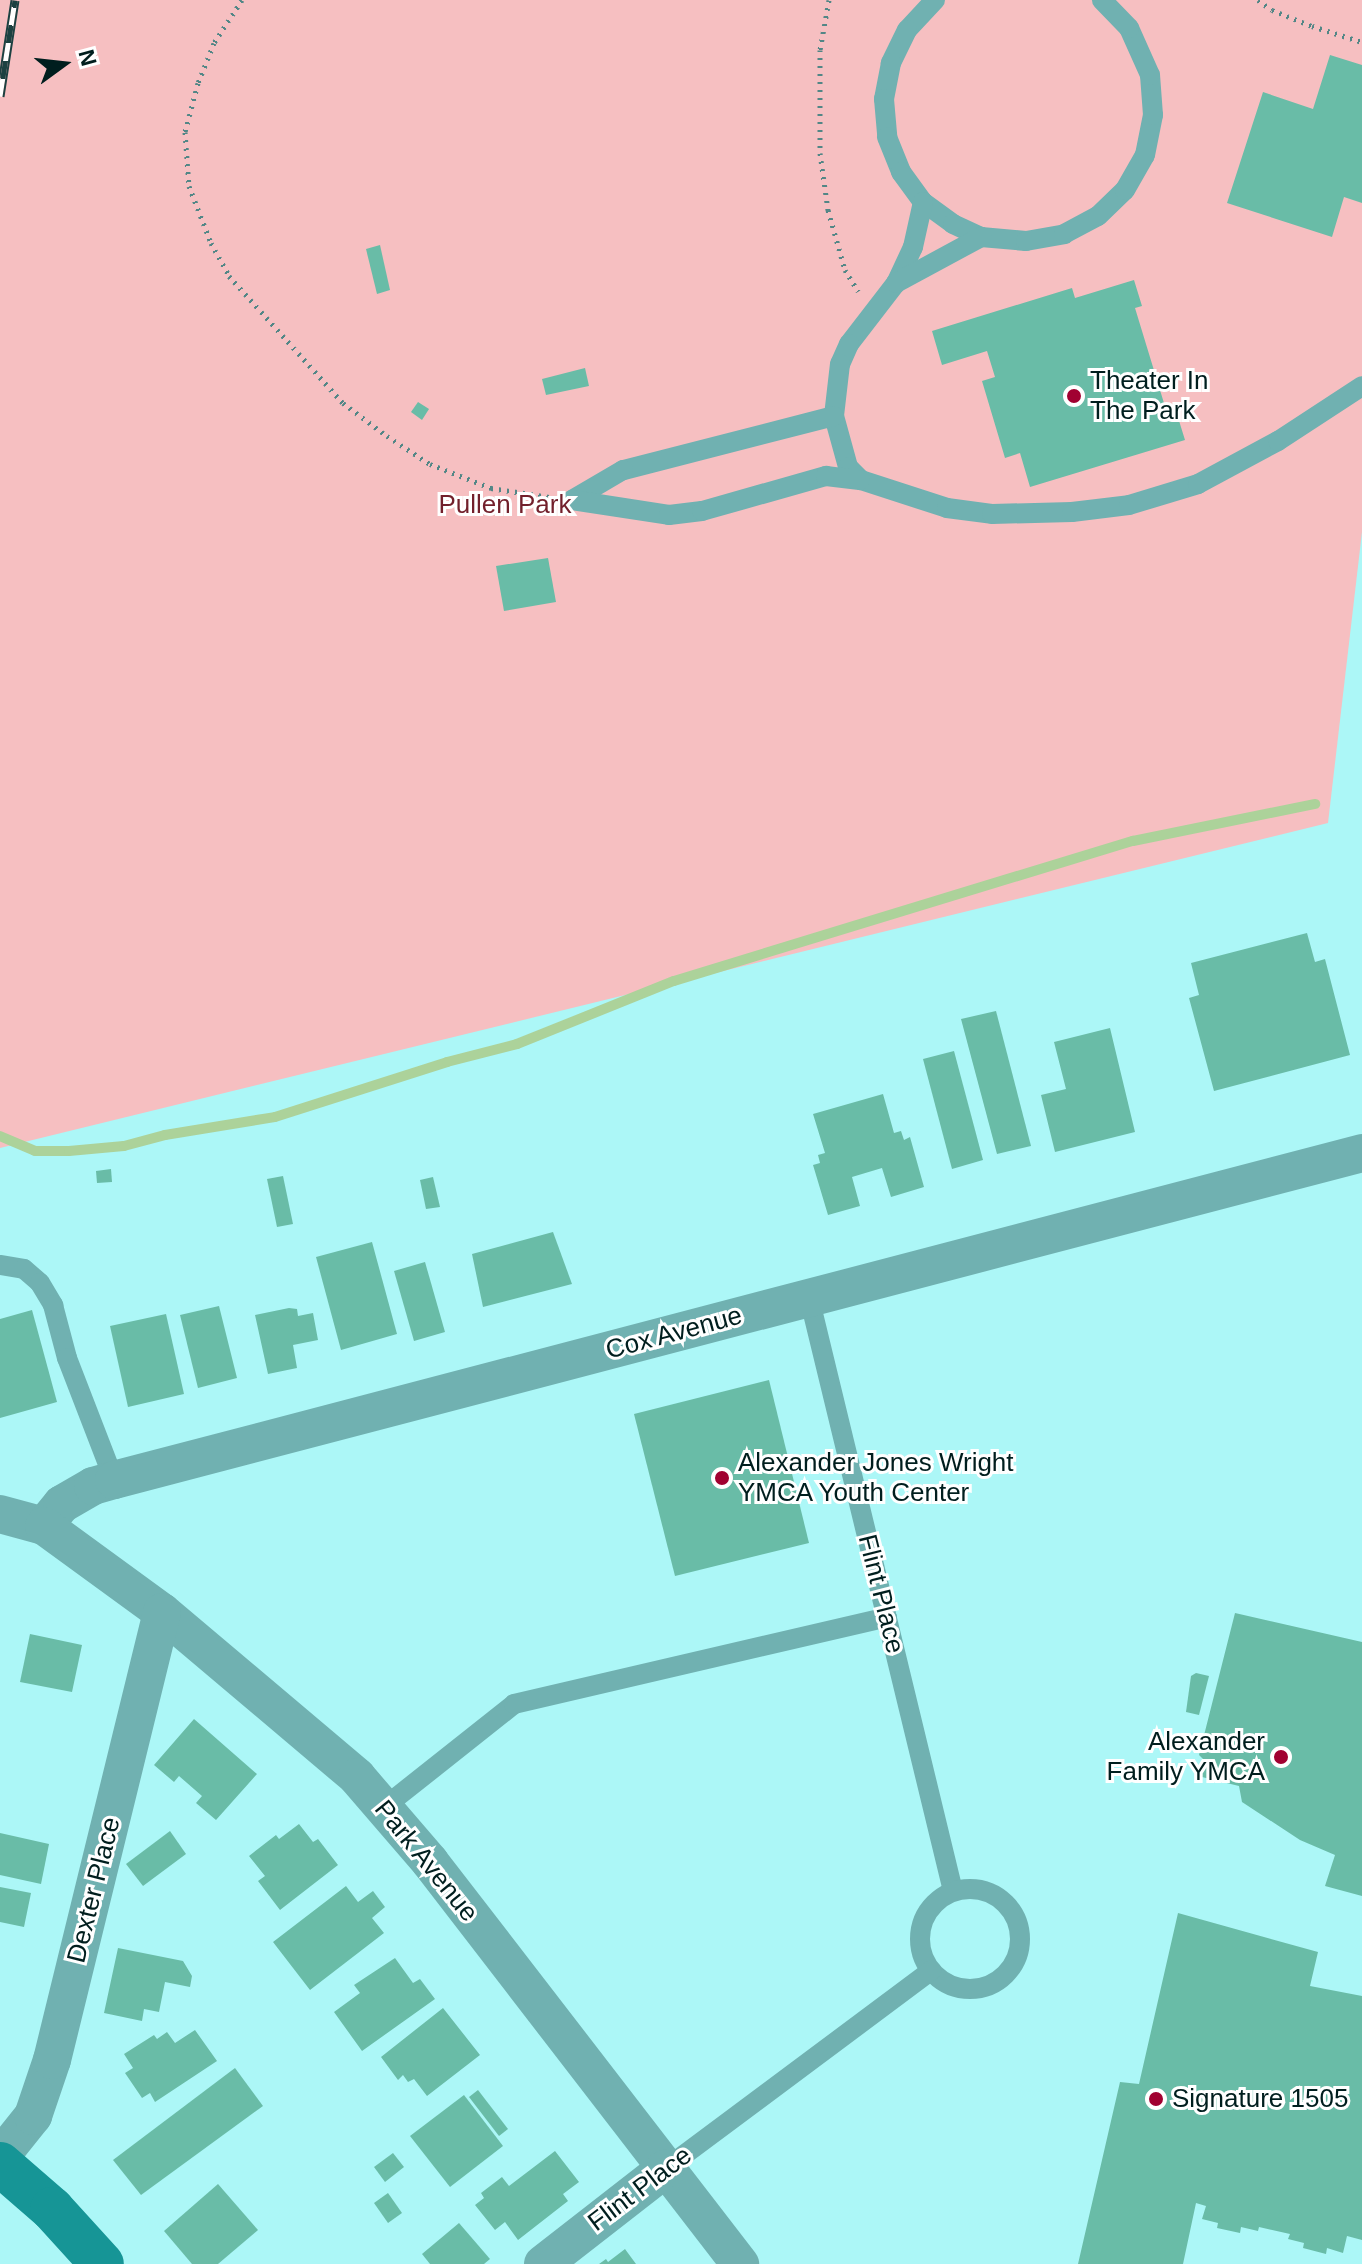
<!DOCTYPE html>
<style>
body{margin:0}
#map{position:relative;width:1362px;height:2264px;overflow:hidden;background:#acf7f7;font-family:Arial,sans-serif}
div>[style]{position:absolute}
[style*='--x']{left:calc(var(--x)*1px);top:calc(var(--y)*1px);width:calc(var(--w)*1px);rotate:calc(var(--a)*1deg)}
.green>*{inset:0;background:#f6bfc1}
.stream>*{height:10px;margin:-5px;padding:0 5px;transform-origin:5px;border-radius:5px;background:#acd29a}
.building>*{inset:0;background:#69bca7}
.path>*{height:5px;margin-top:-2.5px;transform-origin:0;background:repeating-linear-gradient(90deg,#528686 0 2px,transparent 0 8px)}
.lane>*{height:20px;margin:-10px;padding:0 10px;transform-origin:10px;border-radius:10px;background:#70b1b1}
.lane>.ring{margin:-10px;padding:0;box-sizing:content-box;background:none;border:20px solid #70b1b1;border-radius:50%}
.street>*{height:38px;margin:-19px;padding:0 19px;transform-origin:19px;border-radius:19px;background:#70b1b1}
.secondary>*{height:44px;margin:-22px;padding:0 22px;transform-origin:22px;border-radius:22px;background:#169596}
.rail>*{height:9px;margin-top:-4.5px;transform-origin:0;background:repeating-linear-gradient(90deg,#fff 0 18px,#1c4141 0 36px);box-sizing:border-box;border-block:2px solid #1c4141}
.dots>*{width:22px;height:22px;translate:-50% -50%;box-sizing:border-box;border:4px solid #fff;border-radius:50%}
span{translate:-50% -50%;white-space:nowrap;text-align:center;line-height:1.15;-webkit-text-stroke:6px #fff;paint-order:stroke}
.poi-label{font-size:26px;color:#001e1e}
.left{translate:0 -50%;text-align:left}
.right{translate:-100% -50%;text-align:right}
.park-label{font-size:26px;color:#721f2b}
.street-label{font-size:26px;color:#001e1e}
.north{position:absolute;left:24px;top:24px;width:80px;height:80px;-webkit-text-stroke:6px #fff;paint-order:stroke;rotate:75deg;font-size:22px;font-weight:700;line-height:32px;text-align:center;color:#001e1e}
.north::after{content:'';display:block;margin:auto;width:28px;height:36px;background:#001e1e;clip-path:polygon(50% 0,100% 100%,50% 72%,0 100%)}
</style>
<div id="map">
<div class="green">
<div style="clip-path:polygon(0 0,1362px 0,1362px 532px,1328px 823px,0 1148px)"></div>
</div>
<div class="stream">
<div style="--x:0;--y:1136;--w:38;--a:23"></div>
<div style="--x:35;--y:1151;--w:34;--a:0"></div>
<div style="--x:69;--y:1151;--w:55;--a:-5.2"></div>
<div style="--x:124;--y:1146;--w:42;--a:-15"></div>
<div style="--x:165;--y:1135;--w:111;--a:-9.3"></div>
<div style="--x:275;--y:1117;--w:181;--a:-17.7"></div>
<div style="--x:447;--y:1062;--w:72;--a:-14.4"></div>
<div style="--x:517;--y:1044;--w:169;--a:-21.9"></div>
<div style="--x:674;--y:981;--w:480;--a:-17"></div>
<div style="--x:1133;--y:841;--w:186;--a:-11.5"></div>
</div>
<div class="building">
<div style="clip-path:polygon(1330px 55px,1362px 65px,1362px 203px,1344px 197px,1332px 237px,1227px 203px,1263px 92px,1313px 109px)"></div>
<div style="clip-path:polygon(380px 245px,390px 290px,377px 294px,366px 249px)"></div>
<div style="clip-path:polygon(1134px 280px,1142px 306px,1135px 308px,1167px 413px,1176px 411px,1185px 440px,1030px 487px,1020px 453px,1005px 458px,982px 381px,995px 377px,987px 351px,942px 365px,932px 331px,1072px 288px,1075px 298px)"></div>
<div style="clip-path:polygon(585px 368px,589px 386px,546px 395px,542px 379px)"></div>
<div style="clip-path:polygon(418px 402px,429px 409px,422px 420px,411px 412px)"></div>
<div style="clip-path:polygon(548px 558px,556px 602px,504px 611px,496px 566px)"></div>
<div style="clip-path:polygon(1307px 933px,1315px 962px,1325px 959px,1350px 1055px,1214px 1091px,1189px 998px,1199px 995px,1191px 963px)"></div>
<div style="clip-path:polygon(996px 1011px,1031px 1146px,997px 1154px,961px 1019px)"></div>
<div style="clip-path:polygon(1110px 1028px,1135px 1132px,1055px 1152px,1041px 1095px,1066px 1089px,1054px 1042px)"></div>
<div style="clip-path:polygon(954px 1051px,983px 1160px,952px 1169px,923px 1059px)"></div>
<div style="clip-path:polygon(883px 1094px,894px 1133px,901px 1131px,904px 1140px,910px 1137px,924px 1187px,891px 1197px,882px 1168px,852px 1177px,860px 1206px,828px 1215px,813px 1165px,820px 1163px,818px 1155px,825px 1153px,813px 1114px)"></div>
<div style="clip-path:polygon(111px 1169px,112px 1182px,97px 1183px,96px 1171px)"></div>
<div style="clip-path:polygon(283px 1176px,293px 1224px,277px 1227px,267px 1179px)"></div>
<div style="clip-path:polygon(433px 1177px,440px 1207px,426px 1209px,420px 1180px)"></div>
<div style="clip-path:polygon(553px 1232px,572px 1284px,483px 1307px,472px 1254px)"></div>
<div style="clip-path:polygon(372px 1242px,397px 1334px,341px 1350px,316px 1257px)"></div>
<div style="clip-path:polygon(425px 1262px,445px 1332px,414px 1341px,394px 1271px)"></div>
<div style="clip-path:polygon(219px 1306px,237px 1378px,198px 1388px,180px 1315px)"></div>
<div style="clip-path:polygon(289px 1308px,297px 1309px,298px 1316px,313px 1313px,318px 1340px,293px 1345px,297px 1368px,268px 1374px,255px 1315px)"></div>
<div style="clip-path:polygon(32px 1310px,57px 1402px,0 1418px,0 1319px)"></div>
<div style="clip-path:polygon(166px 1314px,184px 1394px,128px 1407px,110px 1326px)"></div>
<div style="clip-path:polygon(769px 1380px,809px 1543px,675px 1576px,634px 1414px)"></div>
<div style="clip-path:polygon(1235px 1613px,1362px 1642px,1362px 1896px,1325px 1886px,1335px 1855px,1300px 1840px,1242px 1802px,1239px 1786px,1202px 1777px,1203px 1759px,1199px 1755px)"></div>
<div style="clip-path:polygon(30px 1634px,82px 1645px,72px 1692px,20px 1682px)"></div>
<div style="clip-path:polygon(1196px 1673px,1209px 1676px,1199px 1715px,1186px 1712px,1191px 1676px)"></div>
<div style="clip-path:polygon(194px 1719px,257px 1774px,216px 1820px,196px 1803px,202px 1796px,179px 1776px,174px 1782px,154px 1765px)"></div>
<div style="clip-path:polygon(299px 1824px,313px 1842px,318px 1839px,338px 1865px,280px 1910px,258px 1881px,265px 1876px,249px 1856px,276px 1835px,279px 1839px)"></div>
<div style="clip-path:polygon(170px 1831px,186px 1854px,143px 1886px,126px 1864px)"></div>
<div style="clip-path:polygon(0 1833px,49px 1844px,41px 1884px,0 1875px)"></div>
<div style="clip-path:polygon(346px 1886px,358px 1902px,373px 1891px,385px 1907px,372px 1918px,384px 1933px,310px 1990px,273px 1942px)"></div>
<div style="clip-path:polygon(0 1887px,31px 1893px,24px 1927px,0 1922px)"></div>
<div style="clip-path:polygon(1178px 1913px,1318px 1952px,1310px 1986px,1362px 1996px,1362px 2240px,1347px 2236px,1343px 2253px,1327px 2248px,1326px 2254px,1303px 2248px,1304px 2243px,1288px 2239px,1290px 2234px,1259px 2227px,1258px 2231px,1241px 2227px,1240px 2233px,1217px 2228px,1218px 2223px,1202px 2219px,1206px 2206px,1196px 2203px,1183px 2264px,1078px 2264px,1120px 2082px,1139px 2084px)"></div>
<div style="clip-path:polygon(118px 1948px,183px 1961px,192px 1976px,190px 1987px,165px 1982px,159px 2012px,144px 2009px,142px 2021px,104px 2013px)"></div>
<div style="clip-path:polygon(395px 1958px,413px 1983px,420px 1979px,435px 1999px,362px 2051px,334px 2012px,360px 1993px,354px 1985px)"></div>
<div style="clip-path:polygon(443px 2008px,480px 2055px,427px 2096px,414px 2079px,408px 2082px,403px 2075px,398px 2080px,381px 2057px)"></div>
<div style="clip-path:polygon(195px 2030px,217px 2061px,155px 2102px,150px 2093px,142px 2098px,125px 2073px,133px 2068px,124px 2054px,154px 2035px,157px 2039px,167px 2032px,175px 2043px)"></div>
<div style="clip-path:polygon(235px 2068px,263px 2106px,141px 2195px,113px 2160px)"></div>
<div style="clip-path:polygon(478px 2090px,508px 2129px,499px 2136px,469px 2097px)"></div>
<div style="clip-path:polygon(464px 2095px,503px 2146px,450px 2187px,410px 2136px)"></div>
<div style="clip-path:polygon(555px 2151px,579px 2182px,563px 2194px,568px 2201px,518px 2240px,505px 2222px,495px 2230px,475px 2205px,484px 2198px,481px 2193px,502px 2177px,509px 2186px)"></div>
<div style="clip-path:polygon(393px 2153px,404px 2167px,385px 2182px,374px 2167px)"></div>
<div style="clip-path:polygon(218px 2184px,258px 2230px,218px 2264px,192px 2264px,164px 2231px)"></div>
<div style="clip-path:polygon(388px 2193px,402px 2213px,388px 2223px,374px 2203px)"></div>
<div style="clip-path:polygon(459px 2223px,490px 2259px,484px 2264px,430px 2264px,422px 2254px)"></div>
<div style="clip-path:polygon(625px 2249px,636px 2264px,599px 2264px,606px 2259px,608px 2262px)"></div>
</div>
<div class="path">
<div style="--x:242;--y:0;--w:51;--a:123.1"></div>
<div style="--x:214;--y:43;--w:43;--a:111.8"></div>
<div style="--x:198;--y:83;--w:51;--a:104.9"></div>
<div style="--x:185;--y:132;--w:54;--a:85.8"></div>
<div style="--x:189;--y:186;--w:61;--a:68.9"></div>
<div style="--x:211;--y:243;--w:38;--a:61"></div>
<div style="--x:229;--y:276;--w:171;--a:48.1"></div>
<div style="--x:343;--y:403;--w:55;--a:36.9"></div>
<div style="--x:387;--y:436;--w:51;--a:33.1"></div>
<div style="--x:430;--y:464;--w:66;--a:21.5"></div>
<div style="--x:491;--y:488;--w:59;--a:8.8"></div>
<div style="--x:829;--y:0;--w:51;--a:100.2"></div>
<div style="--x:820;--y:50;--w:103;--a:90"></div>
<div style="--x:820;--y:153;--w:58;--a:82"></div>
<div style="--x:828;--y:210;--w:62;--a:74.2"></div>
<div style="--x:845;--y:270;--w:25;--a:58"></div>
<div style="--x:1258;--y:0;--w:17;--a:36"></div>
<div style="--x:1272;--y:10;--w:43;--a:21.8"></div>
<div style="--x:1312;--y:26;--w:52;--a:17.7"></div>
</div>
<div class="lane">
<div style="--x:935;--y:0;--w:41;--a:133"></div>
<div style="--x:907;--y:30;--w:37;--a:116"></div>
<div style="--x:891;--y:63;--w:37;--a:101"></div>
<div style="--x:884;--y:99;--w:38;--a:85"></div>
<div style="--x:887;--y:137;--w:38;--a:68"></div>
<div style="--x:901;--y:172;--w:37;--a:54"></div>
<div style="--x:923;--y:202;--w:37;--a:36"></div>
<div style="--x:953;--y:224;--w:31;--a:25"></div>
<div style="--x:981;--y:237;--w:45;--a:5.1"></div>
<div style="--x:1026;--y:241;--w:39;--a:-10"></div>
<div style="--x:1064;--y:234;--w:38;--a:-28"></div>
<div style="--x:1098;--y:216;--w:37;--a:-44"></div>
<div style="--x:1125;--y:190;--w:40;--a:-60.3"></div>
<div style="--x:1145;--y:155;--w:41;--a:-78.7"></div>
<div style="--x:1153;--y:115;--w:40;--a:-94.3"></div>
<div style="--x:1150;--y:75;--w:51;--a:-114.1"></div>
<div style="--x:1129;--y:28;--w:39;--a:-134"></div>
<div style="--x:923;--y:202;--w:46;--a:102.5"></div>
<div style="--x:913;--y:247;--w:40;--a:115"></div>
<div style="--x:896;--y:283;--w:77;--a:127.6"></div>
<div style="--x:849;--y:344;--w:22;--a:114"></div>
<div style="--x:840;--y:364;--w:52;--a:96.6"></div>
<div style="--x:834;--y:416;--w:53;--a:74.6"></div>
<div style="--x:848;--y:467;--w:18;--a:45"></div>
<div style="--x:861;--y:480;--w:90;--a:18"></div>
<div style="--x:947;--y:508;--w:45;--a:7.6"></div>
<div style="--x:992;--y:514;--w:80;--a:-1.4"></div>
<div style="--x:1072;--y:512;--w:57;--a:-7"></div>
<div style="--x:1129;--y:505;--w:72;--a:-16.9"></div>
<div style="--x:1198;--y:484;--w:91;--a:-28.3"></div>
<div style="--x:1278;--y:441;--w:100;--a:-33.2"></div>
<div style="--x:896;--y:283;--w:97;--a:-28.4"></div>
<div style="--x:834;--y:416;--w:218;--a:165.6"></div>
<div style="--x:623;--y:470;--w:59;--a:149.5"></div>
<div style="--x:572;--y:500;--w:98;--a:8.8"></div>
<div style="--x:669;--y:515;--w:33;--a:-7"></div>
<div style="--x:702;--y:511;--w:129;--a:-15.8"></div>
<div style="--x:826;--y:476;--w:34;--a:7"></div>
<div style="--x:0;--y:1265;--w:24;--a:9"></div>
<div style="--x:24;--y:1269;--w:21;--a:41"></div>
<div style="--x:40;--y:1283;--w:26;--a:59"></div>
<div style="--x:53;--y:1305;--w:55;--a:75.2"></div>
<div style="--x:67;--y:1358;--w:131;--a:68.9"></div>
<div style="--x:809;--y:1297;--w:611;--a:76.37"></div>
<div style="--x:383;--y:1808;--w:167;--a:-38.4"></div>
<div style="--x:514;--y:1704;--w:383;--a:-13.1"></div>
<div class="ring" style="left:920px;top:1889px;width:80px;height:80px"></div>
<div style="--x:665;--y:2169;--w:332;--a:-36.7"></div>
</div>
<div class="street">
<div style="--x:0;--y:1514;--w:46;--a:15.3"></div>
<div style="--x:44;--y:1526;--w:28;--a:-51"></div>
<div style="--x:62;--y:1504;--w:36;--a:-30"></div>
<div style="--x:93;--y:1486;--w:22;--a:-16"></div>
<div style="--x:114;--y:1480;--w:1290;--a:-14.68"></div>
<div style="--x:44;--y:1526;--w:146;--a:36.1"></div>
<div style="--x:162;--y:1612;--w:255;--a:40.2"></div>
<div style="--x:357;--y:1777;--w:112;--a:49.3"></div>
<div style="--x:430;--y:1862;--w:508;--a:52.36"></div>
<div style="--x:0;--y:2157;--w:53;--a:-51.2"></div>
<div style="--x:33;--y:2116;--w:59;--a:-71.3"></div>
<div style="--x:52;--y:2060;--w:461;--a:-76.2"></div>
<div style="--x:543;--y:2264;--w:155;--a:-37.9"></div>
</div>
<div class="secondary">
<div style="--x:0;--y:2164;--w:69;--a:40.9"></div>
<div style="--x:52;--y:2209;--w:74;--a:47.7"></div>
</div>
<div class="rail">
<div style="--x:0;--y:96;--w:97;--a:-81.1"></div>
</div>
<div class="dots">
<div style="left:1074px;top:396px;background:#a10131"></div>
<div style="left:722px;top:1478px;background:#a10131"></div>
<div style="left:1281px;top:1757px;background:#a10131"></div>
<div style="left:1156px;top:2099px;background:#a10131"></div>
</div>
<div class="poi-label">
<span class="left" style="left:1090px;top:396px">Theater In<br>The Park</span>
<span class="left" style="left:738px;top:1478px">Alexander Jones Wright<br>YMCA Youth Center</span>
<span class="right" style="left:1265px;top:1757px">Alexander<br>Family YMCA</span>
<span class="left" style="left:1172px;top:2099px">Signature 1505</span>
</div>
<div class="park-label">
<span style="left:505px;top:505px">Pullen Park</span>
</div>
<div class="street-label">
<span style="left:674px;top:1333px;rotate:-15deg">Cox Avenue</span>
<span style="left:881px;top:1594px;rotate:76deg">Flint Place</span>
<span style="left:426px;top:1861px;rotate:51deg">Park Avenue</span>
<span style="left:94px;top:1890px;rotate:-76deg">Dexter Place</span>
<span style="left:640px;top:2189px;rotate:-37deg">Flint Place</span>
</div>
<div class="north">N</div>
</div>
